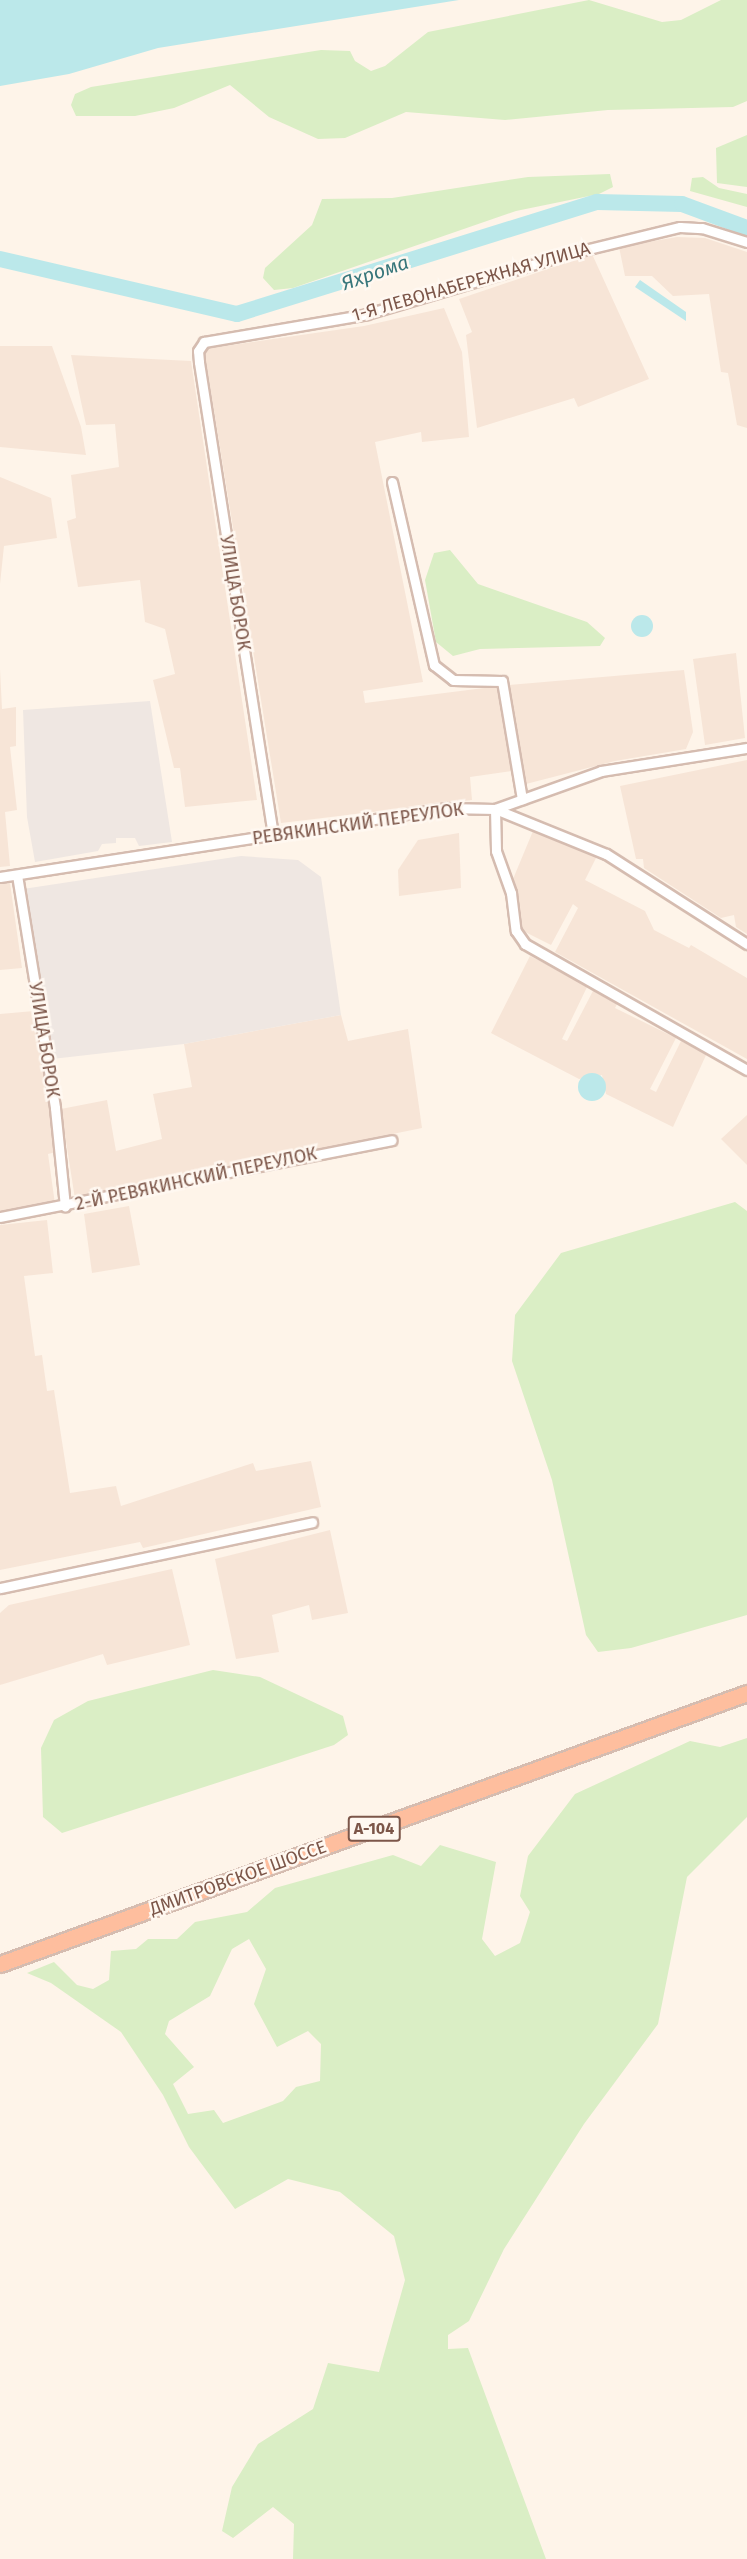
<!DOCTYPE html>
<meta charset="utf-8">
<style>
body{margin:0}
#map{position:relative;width:747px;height:2559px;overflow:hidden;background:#fef4e9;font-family:"Fira Sans",sans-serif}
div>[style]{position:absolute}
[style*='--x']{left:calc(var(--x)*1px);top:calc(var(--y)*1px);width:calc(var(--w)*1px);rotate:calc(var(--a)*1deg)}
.residential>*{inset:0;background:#f7e5d7}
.industrial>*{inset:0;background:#efe7e2}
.green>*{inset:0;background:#daeec5}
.water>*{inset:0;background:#bbe8ea}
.round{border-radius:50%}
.river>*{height:16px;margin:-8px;padding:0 8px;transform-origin:8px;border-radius:8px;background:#bbe8ea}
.roads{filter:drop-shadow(2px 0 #d5bcb0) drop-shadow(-2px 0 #d5bcb0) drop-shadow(0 2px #d5bcb0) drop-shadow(0 -2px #d5bcb0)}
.minor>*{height:9px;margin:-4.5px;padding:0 4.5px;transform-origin:4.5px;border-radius:4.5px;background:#fff}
.trunk>*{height:15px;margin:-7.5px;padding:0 7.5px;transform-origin:7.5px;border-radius:7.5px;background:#febe9e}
span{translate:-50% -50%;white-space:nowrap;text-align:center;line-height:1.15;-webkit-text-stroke:5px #fff8f1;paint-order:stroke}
.shield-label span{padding:2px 4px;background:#fff8f1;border:2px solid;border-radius:4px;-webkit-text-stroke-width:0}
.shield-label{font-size:16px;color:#7c5649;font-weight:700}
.street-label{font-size:18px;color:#7c5649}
.water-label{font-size:20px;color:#38767b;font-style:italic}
</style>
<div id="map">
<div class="residential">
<div style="clip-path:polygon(677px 237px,705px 238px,747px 252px,747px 428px,737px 425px,728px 373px,721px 372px,709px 294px,673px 296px,652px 276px,625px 276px,619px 247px)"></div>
<div style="clip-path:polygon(592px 254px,649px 379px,578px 407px,574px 398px,477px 428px,466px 335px,472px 332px,459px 299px)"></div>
<div style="clip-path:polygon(444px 308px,462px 352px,469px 437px,422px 442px,421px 432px,375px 442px,423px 682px,363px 691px,365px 703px,500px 686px,512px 771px,470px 777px,472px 800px,281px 823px,204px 349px,364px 326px)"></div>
<div style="clip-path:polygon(0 346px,52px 346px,81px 427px,86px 455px,0 447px)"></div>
<div style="clip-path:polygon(71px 355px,191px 361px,257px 800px,185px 807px,180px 768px,174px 768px,153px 680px,175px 674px,165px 629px,145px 622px,140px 580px,78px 587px,67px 521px,76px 518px,71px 475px,119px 467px,115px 424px,86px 425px)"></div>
<div style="clip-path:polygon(0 477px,51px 498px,57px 538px,4px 546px,0 584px)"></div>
<div style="clip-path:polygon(736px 653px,745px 738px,705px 745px,693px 659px)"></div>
<div style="clip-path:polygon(0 669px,2px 709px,16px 707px,16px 746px,10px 747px,17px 810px,5px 812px,10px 866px,0 867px)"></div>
<div style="clip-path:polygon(684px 670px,693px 732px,686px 749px,615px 761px,526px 784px,509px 685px)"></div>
<div style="clip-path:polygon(747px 760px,747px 934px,736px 927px,734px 915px,721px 918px,644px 868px,643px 859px,636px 859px,620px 786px)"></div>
<div style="clip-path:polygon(533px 831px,597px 856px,585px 880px,645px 911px,654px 930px,689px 948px,691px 945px,747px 978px,747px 1059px,555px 952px,578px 908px,573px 904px,551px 945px,521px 930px,513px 879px)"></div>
<div style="clip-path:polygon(459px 833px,461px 888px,399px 896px,398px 870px,418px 840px)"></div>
<div style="clip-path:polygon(10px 883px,22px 968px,0 970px,0 884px)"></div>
<div style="clip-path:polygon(530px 956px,588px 985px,562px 1039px,567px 1041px,594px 989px,618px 1002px,615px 1008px,676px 1038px,650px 1089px,656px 1092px,681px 1041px,707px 1053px,673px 1127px,606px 1094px,602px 1075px,579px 1079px,491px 1033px)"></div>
<div style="clip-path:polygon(34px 1011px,56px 1152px,48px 1154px,55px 1204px,0 1212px,0 1014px)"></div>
<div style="clip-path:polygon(341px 1015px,348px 1041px,408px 1029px,422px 1128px,75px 1199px,61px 1109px,107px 1100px,116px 1151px,162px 1139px,153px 1094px,192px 1087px,184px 1044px)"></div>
<div style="clip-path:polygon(747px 1115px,747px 1165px,721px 1139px)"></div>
<div style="clip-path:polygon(129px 1206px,140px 1265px,92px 1273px,84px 1214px)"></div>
<div style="clip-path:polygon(47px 1220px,53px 1273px,24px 1276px,35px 1356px,42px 1355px,47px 1391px,54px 1390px,70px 1493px,116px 1486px,121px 1506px,253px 1463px,256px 1471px,311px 1461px,321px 1507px,143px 1548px,140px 1542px,0 1570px,0 1225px)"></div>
<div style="clip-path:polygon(330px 1530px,348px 1613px,312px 1620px,309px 1605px,272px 1615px,279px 1652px,236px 1659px,215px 1559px)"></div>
<div style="clip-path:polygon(172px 1569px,190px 1645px,107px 1665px,103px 1654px,0 1685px,0 1613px,9px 1605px)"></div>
</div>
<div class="industrial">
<div style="clip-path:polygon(150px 701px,172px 842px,139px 846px,135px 838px,116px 838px,116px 843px,102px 844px,98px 851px,35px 862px,27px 817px,23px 710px)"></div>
<div style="clip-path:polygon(241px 856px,298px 860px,321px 877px,341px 1015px,184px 1044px,52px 1059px,23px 889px)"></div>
</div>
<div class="green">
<div style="clip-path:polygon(589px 0,662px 22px,681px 20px,721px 0,747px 0,747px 101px,733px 107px,608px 110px,505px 120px,406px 112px,345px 138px,318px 139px,269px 117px,230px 85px,174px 108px,135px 116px,76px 116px,71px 105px,75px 94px,91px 87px,321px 50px,350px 51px,355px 61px,371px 71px,385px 66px,428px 32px)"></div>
<div style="clip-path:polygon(747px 135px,747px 187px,717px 183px,716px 148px)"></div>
<div style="clip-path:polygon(610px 174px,613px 187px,599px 194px,516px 211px,293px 288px,274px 290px,263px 278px,265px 268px,312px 225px,322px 199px,392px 198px,528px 177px)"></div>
<div style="clip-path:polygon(703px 177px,719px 188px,747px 194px,747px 207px,690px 191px,692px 178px)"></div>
<div style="clip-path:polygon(450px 550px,478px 584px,587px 622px,605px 638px,600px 646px,480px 649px,453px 656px,436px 642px,425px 580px,434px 553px)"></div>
<div style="clip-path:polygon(735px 1202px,747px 1211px,747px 1615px,631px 1648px,598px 1652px,586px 1635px,552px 1480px,512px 1361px,515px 1315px,561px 1253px)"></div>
<div style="clip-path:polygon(213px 1670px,260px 1677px,343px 1716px,348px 1735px,334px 1745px,62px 1833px,43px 1817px,41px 1748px,54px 1720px,88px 1701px)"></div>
<div style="clip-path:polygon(evenodd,747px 1738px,747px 1817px,687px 1877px,658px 2024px,584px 2124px,504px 2249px,469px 2321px,448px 2335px,448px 2349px,468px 2348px,546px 2559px,293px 2559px,294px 2524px,273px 2507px,233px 2538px,222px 2531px,232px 2487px,258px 2444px,313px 2409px,328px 2363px,379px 2372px,405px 2280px,394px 2236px,340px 2192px,288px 2179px,235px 2209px,189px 2147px,163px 2095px,121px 2032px,51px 1983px,27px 1973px,54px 1962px,77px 1985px,93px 1989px,109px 1980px,111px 1951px,136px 1949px,148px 1939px,177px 1939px,195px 1922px,247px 1912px,275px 1888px,393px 1855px,421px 1866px,440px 1845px,496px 1862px,482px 1939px,495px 1956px,520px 1943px,530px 1912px,520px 1896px,528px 1856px,575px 1794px,690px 1741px,720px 1747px,747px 1738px,249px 1939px,266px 1969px,254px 2004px,277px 2047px,308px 2031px,321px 2044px,320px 2081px,296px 2087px,283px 2101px,223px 2123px,214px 2110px,188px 2114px,173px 2084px,194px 2067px,165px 2034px,169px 2021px,210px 1996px,232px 1949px,249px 1939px)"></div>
</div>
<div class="water">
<div style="clip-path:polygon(0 0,459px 0,158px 48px,69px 74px,0 86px)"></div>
<div style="clip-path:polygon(640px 280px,686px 312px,686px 321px,635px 287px)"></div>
<div class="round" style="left:631px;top:615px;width:22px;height:22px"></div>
<div class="round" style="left:578px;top:1073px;width:28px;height:28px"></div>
</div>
<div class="river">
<div style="--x:0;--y:259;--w:243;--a:13.1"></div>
<div style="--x:237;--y:314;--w:377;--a:-17.3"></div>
<div style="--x:597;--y:202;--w:85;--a:1.3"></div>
<div style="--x:682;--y:204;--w:69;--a:20.3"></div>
</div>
<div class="roads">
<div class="minor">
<div style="--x:392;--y:482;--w:188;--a:77.1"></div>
<div style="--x:434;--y:665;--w:24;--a:38"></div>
<div style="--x:453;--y:680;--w:49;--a:1.2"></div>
<div style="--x:502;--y:681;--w:120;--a:80.4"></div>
<div style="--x:273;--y:835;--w:479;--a:-98.9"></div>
<div style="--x:199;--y:362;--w:11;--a:-95"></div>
<div style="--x:198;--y:351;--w:11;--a:-56"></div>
<div style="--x:204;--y:342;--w:165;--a:-9.7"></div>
<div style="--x:367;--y:314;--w:210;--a:-16.6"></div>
<div style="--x:568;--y:254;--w:115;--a:-13.6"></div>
<div style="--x:680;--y:227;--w:22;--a:3"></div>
<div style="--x:702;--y:228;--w:47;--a:17.3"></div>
<div style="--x:17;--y:875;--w:236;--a:80.7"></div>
<div style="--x:55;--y:1108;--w:99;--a:84.2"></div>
<div style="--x:0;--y:877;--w:452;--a:-8.8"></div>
<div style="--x:447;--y:808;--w:48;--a:1.2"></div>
<div style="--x:495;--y:809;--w:113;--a:-19.7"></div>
<div style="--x:601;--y:771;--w:148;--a:-9"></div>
<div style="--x:747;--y:944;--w:167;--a:-147.4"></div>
<div style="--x:606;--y:854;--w:120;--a:-157.9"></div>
<div style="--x:495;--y:809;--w:42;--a:88.6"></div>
<div style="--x:496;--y:851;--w:45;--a:70.3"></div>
<div style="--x:511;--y:893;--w:38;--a:83"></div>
<div style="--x:516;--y:931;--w:16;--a:55"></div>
<div style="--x:525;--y:944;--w:255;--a:29.6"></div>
<div style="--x:0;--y:1217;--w:399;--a:-11.1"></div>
<div style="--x:0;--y:1588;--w:319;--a:-11.9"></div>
</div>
<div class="trunk">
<div style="--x:0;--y:1964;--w:795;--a:-19.94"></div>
</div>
</div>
<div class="shield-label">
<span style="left:374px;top:1829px">А-104</span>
</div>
<div class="street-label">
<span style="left:471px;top:282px;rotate:-16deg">1-Я ЛЕВОНАБЕРЕЖНАЯ УЛИЦА</span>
<span style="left:235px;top:593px;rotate:81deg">УЛИЦА БОРОК</span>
<span style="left:358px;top:824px;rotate:-8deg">РЕВЯКИНСКИЙ ПЕРЕУЛОК</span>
<span style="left:44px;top:1040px;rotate:81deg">УЛИЦА БОРОК</span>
<span style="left:196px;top:1179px;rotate:-12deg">2-Й РЕВЯКИНСКИЙ ПЕРЕУЛОК</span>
<span style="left:238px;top:1878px;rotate:-20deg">ДМИТРОВСКОЕ ШОССЕ</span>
</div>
<div class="water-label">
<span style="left:375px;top:273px;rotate:-19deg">Яхрома</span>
</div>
</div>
